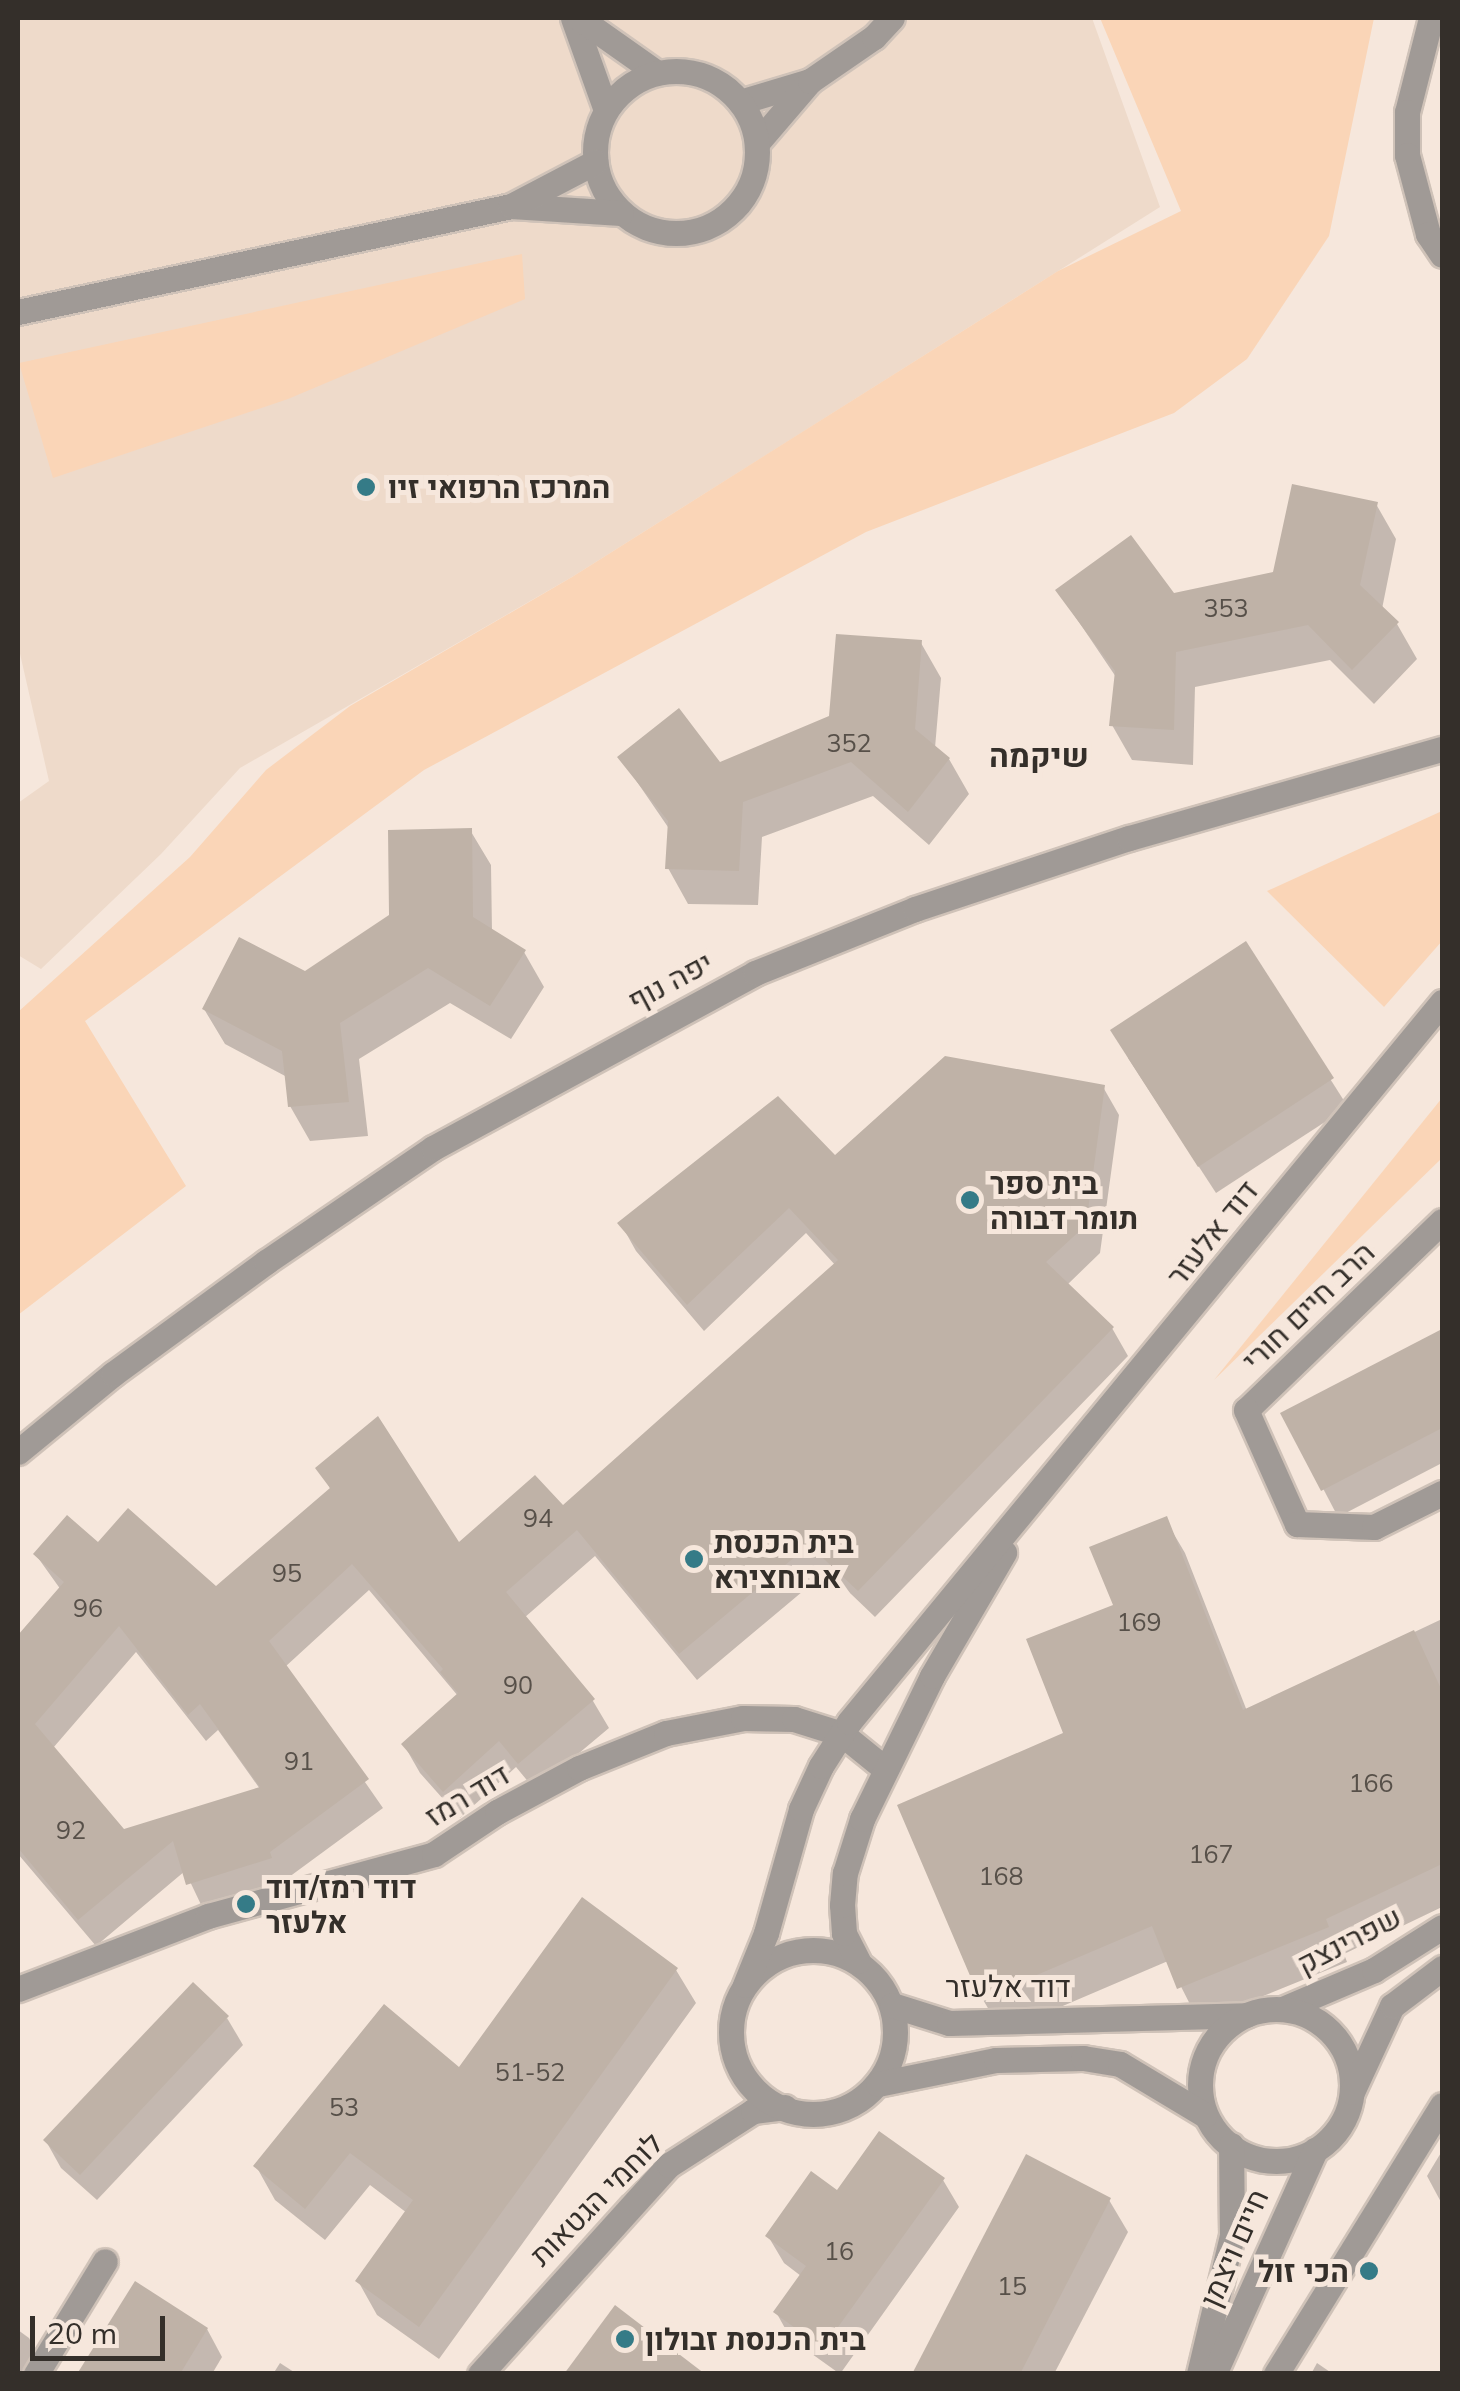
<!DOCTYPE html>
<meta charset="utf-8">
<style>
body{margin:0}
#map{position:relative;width:1460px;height:2391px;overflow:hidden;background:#f6e7dc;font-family:Mulish,Heebo,sans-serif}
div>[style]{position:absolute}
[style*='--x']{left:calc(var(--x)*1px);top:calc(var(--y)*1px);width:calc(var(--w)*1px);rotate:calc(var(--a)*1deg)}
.built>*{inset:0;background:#eedaca}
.green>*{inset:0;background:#fad5b7}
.shadow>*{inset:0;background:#0003}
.building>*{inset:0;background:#bfb2a7}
.roads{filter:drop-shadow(2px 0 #cfc2b8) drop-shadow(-2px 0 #cfc2b8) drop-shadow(0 2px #cfc2b8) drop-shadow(0 -2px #cfc2b8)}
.minor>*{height:25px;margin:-12.5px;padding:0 12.5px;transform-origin:12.5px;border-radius:12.5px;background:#a09a96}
.tertiary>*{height:25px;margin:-12.5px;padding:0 12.5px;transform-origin:12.5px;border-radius:12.5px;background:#a09a96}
.tertiary>.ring{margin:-12.5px;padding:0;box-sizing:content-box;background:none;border:25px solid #a09a96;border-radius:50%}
.dots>*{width:28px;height:28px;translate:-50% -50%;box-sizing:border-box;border:5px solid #f6e7dc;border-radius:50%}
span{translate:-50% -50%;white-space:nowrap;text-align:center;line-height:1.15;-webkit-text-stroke:10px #f6e7dc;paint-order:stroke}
.number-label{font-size:25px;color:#575049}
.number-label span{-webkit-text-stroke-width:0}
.poi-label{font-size:30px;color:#342f2a;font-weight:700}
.left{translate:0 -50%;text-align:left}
.right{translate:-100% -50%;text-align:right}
.street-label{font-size:30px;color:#342f2a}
.neighbourhood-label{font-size:32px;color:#342f2a;font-weight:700}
.frame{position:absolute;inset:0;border:20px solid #342f2a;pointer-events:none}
.scale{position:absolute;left:30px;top:2316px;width:135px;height:45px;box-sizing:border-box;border:5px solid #342f2a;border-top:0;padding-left:12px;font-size:30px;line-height:35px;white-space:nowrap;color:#342f2a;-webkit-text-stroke:8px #f6e7dc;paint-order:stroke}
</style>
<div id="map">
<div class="built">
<div style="clip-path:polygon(18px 18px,1092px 18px,1160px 207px,572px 577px,240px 768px,161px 854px,41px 969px,18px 955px,18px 803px,49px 781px,18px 645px)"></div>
</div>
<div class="green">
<div style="clip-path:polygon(1100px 18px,1374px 18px,1329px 236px,1247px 359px,1174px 413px,866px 532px,424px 770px,85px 1021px,186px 1186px,18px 1315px,18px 1012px,190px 857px,266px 770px,350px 706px,572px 577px,1058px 271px,1181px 211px)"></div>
<div style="clip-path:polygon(522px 254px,525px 299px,288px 399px,53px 478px,19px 363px)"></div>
<div style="clip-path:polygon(1442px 811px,1442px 941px,1384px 1007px,1267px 891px)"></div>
<div style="clip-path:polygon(1442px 1098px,1442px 1158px,1214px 1380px)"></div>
</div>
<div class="shadow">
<div style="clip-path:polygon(1376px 504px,1396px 539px,1382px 609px,1397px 624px,1417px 659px,1374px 704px,1330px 660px,1195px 687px,1193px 765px,1132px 760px,1112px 725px,1116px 677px,1058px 591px,1173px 596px,1275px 574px)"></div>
<div style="clip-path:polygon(921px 643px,941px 678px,935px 748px,949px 759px,969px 794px,929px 845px,873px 796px,762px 837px,758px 905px,688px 904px,668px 868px,670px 830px,620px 757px,720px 765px,832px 717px)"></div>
<div style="clip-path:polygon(470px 830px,491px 865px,492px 931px,524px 952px,544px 987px,511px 1039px,450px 1003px,359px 1059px,368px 1136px,310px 1141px,290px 1106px,287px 1077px,225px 1044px,204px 1009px,305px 974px,392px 916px)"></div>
<div style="clip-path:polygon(1245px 945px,1348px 1107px,1216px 1193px,1128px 1058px)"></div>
<div style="clip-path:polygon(evenodd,1103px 1087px,1119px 1115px,1100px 1253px,1067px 1285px,1112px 1328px,1128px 1356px,875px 1617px,827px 1571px,697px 1680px,595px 1556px,524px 1618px,593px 1701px,609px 1728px,535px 1790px,516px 1767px,460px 1818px,420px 1773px,404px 1745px,458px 1696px,369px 1590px,285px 1667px,383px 1808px,285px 1880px,286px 1886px,204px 1911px,185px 1871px,96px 1946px,18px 1854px,18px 1639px,61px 1590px,36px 1555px,98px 1546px,216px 1589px,331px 1490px,319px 1468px,458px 1545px,563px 1509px,836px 1266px,806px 1233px,704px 1331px,636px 1251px,621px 1224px,834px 1158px,1103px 1087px,136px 1652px,206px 1741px,218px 1730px,260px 1789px,124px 1832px,53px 1748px,136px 1652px)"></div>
<div style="clip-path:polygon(1442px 1332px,1442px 1463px,1338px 1517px,1284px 1414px)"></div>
<div style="clip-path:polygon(1165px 1519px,1185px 1553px,1247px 1711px,1442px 1619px,1442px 1907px,1344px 1954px,1347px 1962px,1199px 2022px,1168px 1961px,1002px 2032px,982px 1998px,901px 1806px,1066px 1735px,1116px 1606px)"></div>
<div style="clip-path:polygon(676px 1970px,696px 2003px,439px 2359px,377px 2315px,358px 2281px,407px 2213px,370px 2185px,325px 2240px,275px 2200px,256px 2166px)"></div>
<div style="clip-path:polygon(227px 2018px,243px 2045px,97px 2200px,61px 2168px,46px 2141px)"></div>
<div style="clip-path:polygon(1442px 2151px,1442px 2204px,1427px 2176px)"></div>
<div style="clip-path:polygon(943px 2180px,959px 2207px,840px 2374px,791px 2339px,776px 2312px,801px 2276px,784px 2263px,768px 2236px)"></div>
<div style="clip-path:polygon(1109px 2200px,1128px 2232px,1054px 2374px,915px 2374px)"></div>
<div style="clip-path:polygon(207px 2329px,222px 2357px,212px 2374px,80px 2374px)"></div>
<div style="clip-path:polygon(18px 2330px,29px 2338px,45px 2365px,38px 2374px,18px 2374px)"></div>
<div style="clip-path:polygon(280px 2363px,297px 2374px,273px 2374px)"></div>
<div style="clip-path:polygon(1317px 2363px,1333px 2374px,1311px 2374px)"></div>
</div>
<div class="building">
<div style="clip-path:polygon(1292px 484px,1378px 502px,1360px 585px,1399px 622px,1352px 670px,1308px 625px,1176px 652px,1174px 730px,1109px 726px,1115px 671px,1055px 590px,1131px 535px,1174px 593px,1273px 572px)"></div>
<div style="clip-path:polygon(836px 634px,922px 640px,915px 729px,950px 758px,908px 812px,851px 762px,743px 802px,739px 871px,665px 869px,668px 821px,617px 757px,679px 708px,720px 762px,829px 716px)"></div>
<div style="clip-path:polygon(472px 828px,473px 917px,526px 950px,490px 1006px,428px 968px,340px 1023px,349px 1102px,288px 1107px,282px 1051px,202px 1009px,239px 937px,305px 971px,389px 915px,388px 830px)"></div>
<div style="clip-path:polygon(1246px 941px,1334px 1078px,1198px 1167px,1110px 1030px)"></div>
<div style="clip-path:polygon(evenodd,945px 1056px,1105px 1085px,1086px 1225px,1046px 1262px,1114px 1327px,858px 1591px,809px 1545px,679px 1654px,577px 1530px,506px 1592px,595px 1699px,518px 1764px,499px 1741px,443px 1792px,401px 1744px,458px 1693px,440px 1672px,443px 1669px,352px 1564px,269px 1641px,369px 1779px,270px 1852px,272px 1858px,186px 1885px,173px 1841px,78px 1920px,18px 1848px,18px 1635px,64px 1582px,33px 1554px,67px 1515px,98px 1542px,128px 1508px,216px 1586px,330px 1488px,315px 1468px,378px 1416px,459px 1542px,535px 1475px,563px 1505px,838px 1260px,789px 1208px,687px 1305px,617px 1223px,778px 1096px,835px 1155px,945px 1056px,119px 1626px,188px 1715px,200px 1704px,260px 1787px,124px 1829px,35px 1724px,119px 1626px)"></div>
<div style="clip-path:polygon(1442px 1329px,1442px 1428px,1321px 1491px,1280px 1413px)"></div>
<div style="clip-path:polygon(1167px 1516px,1243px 1710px,1414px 1630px,1442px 1691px,1442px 1864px,1326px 1919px,1329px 1927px,1177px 1989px,1152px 1926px,980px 1999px,897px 1805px,1063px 1733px,1026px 1639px,1113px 1605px,1089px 1547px)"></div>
<div style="clip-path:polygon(582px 1897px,678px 1968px,419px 2327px,355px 2281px,413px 2200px,350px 2153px,305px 2209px,253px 2166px,384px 2004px,459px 2067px)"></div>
<div style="clip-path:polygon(193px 1982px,229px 2016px,80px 2175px,43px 2140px)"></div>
<div style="clip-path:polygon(879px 2131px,945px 2178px,823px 2348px,773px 2312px,806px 2266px,765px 2236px,811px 2171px,837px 2190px)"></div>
<div style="clip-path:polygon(1026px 2154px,1111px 2198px,1020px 2374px,912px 2374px)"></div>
<div style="clip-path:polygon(135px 2281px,208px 2328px,180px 2374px,77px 2374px)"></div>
<div style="clip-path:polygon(615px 2305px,705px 2374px,564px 2374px)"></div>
</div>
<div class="roads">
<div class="minor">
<div style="--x:740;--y:102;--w:73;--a:-16.7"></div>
<div style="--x:757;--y:143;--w:82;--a:-49.5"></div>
<div style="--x:810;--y:81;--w:78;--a:-34.5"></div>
<div style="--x:874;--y:37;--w:26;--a:-47"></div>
<div style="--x:18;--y:1452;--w:123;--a:-39.4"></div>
<div style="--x:113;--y:1374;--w:190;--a:-36.2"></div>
<div style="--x:266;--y:1262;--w:202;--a:-34.3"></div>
<div style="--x:433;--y:1148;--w:366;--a:-28.5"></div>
<div style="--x:755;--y:973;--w:172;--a:-21.8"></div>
<div style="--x:915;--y:909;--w:225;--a:-18.4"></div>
<div style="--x:1129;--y:838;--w:325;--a:-15.9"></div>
<div style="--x:18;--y:1989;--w:204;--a:-21"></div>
<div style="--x:208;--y:1916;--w:234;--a:-15.3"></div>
<div style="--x:434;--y:1854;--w:76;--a:-33.7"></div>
<div style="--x:497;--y:1812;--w:93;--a:-28.2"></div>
<div style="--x:579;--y:1768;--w:94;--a:-21.9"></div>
<div style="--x:666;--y:1733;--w:78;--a:-11"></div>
<div style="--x:743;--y:1718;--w:51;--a:1.1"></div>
<div style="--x:794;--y:1719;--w:50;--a:17.4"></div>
<div style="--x:842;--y:1734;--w:54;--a:39"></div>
<div style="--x:36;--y:2374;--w:132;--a:-58.6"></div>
<div style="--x:480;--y:2374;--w:282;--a:-47.9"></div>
<div style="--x:669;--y:2165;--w:100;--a:-32.7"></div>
<div style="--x:753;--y:2111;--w:32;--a:-7"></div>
<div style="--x:1276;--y:2374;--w:316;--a:-58.3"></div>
</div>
<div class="tertiary">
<div style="--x:573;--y:18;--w:98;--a:70.3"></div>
<div style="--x:579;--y:18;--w:95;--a:35.2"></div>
<div style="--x:1431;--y:18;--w:97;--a:104.3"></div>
<div style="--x:1407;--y:112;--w:43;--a:90"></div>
<div style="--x:1407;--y:155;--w:82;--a:75.1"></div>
<div style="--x:1428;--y:234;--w:25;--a:56"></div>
<div class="ring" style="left:595px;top:71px;width:137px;height:137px"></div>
<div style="--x:511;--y:206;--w:110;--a:3.6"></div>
<div style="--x:18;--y:312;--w:504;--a:-12.13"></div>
<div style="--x:511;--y:206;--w:95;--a:-27.6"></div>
<div style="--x:1442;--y:1221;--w:272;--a:136"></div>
<div style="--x:1246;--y:1410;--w:125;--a:65.9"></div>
<div style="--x:1297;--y:1524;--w:77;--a:2.2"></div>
<div style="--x:1374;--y:1527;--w:76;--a:-26.6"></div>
<div class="ring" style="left:731px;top:1950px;width:139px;height:139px"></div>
<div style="--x:858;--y:1961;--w:31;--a:-117"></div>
<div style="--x:844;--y:1933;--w:28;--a:-94"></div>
<div style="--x:842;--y:1905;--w:32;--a:-85"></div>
<div style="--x:845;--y:1873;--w:57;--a:-72.5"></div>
<div style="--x:862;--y:1819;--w:159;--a:-63.9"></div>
<div style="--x:932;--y:1676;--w:143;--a:-59.7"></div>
<div style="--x:745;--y:1985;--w:56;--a:-68"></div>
<div style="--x:766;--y:1933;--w:129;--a:-74.2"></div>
<div style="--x:801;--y:1809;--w:47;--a:-65.1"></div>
<div style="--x:821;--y:1766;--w:52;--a:-57.5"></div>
<div style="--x:849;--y:1722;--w:933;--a:-50.52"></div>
<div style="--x:892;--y:2005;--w:60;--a:17.5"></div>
<div style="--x:949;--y:2023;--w:297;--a:-1.5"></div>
<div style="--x:1285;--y:2008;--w:97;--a:-23.1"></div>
<div style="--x:1374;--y:1970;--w:80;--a:-32.3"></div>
<div class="ring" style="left:1200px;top:2009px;width:127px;height:127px"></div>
<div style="--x:878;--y:2084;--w:120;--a:-11.5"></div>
<div style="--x:996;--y:2060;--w:87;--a:-1.3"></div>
<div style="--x:1083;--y:2058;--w:37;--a:9"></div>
<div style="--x:1120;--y:2064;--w:99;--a:31"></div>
<div style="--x:1352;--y:2092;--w:95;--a:-65.1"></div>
<div style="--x:1392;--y:2006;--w:63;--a:-37.2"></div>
<div style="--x:1199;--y:2374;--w:143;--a:-76.6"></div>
<div style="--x:1232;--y:2235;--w:90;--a:-90.6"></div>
<div style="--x:1214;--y:2374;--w:246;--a:-65.7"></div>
</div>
</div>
<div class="dots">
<div style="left:366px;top:487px;background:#357b87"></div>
<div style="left:970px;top:1200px;background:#357b87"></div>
<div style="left:694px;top:1559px;background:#357b87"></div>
<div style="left:246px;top:1904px;background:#357b87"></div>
<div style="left:1369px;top:2271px;background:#357b87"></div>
<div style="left:625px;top:2339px;background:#357b87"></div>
</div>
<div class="number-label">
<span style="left:1226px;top:608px">353</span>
<span style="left:849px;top:743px">352</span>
<span style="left:538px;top:1518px">94</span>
<span style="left:287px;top:1573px">95</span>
<span style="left:88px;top:1608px">96</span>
<span style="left:1139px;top:1622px">169</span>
<span style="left:518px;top:1685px">90</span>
<span style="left:299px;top:1761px">91</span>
<span style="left:1371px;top:1783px">166</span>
<span style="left:71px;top:1830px">92</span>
<span style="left:1211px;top:1854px">167</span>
<span style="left:1001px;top:1876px">168</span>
<span style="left:530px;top:2072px">51-52</span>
<span style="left:344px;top:2107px">53</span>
<span style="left:839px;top:2251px">16</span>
<span style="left:1012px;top:2286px">15</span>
</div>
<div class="poi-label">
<span class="left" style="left:388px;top:487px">המרכז הרפואי זיו</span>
<span class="left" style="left:990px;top:1200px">בית ספר<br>תומר דבורה</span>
<span class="left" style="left:714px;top:1559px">בית הכנסת<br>אבוחצירא</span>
<span class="left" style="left:266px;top:1904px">דוד רמז/דוד<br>אלעזר</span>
<span class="right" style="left:1349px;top:2271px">הכי זול</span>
<span class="left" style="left:645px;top:2339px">בית הכנסת זבולון</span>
</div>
<div class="street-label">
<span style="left:670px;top:981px;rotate:-28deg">יפה נוף</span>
<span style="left:1212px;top:1233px;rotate:-51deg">דוד אלעזר</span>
<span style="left:1308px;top:1306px;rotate:-44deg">הרב חיים חורי</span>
<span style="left:467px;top:1795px;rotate:-31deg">דוד רמז</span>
<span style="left:1349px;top:1940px;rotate:-27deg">שפרינצק</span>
<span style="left:1008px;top:1986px">דוד אלעזר</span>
<span style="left:596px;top:2199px;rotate:-45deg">לוחמי הגטאות</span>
<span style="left:1234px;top:2248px;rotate:-66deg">חיים ויצמן</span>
</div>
<div class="neighbourhood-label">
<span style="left:1039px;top:755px">שיקמה</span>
</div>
<div class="frame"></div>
<div class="scale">20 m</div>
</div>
